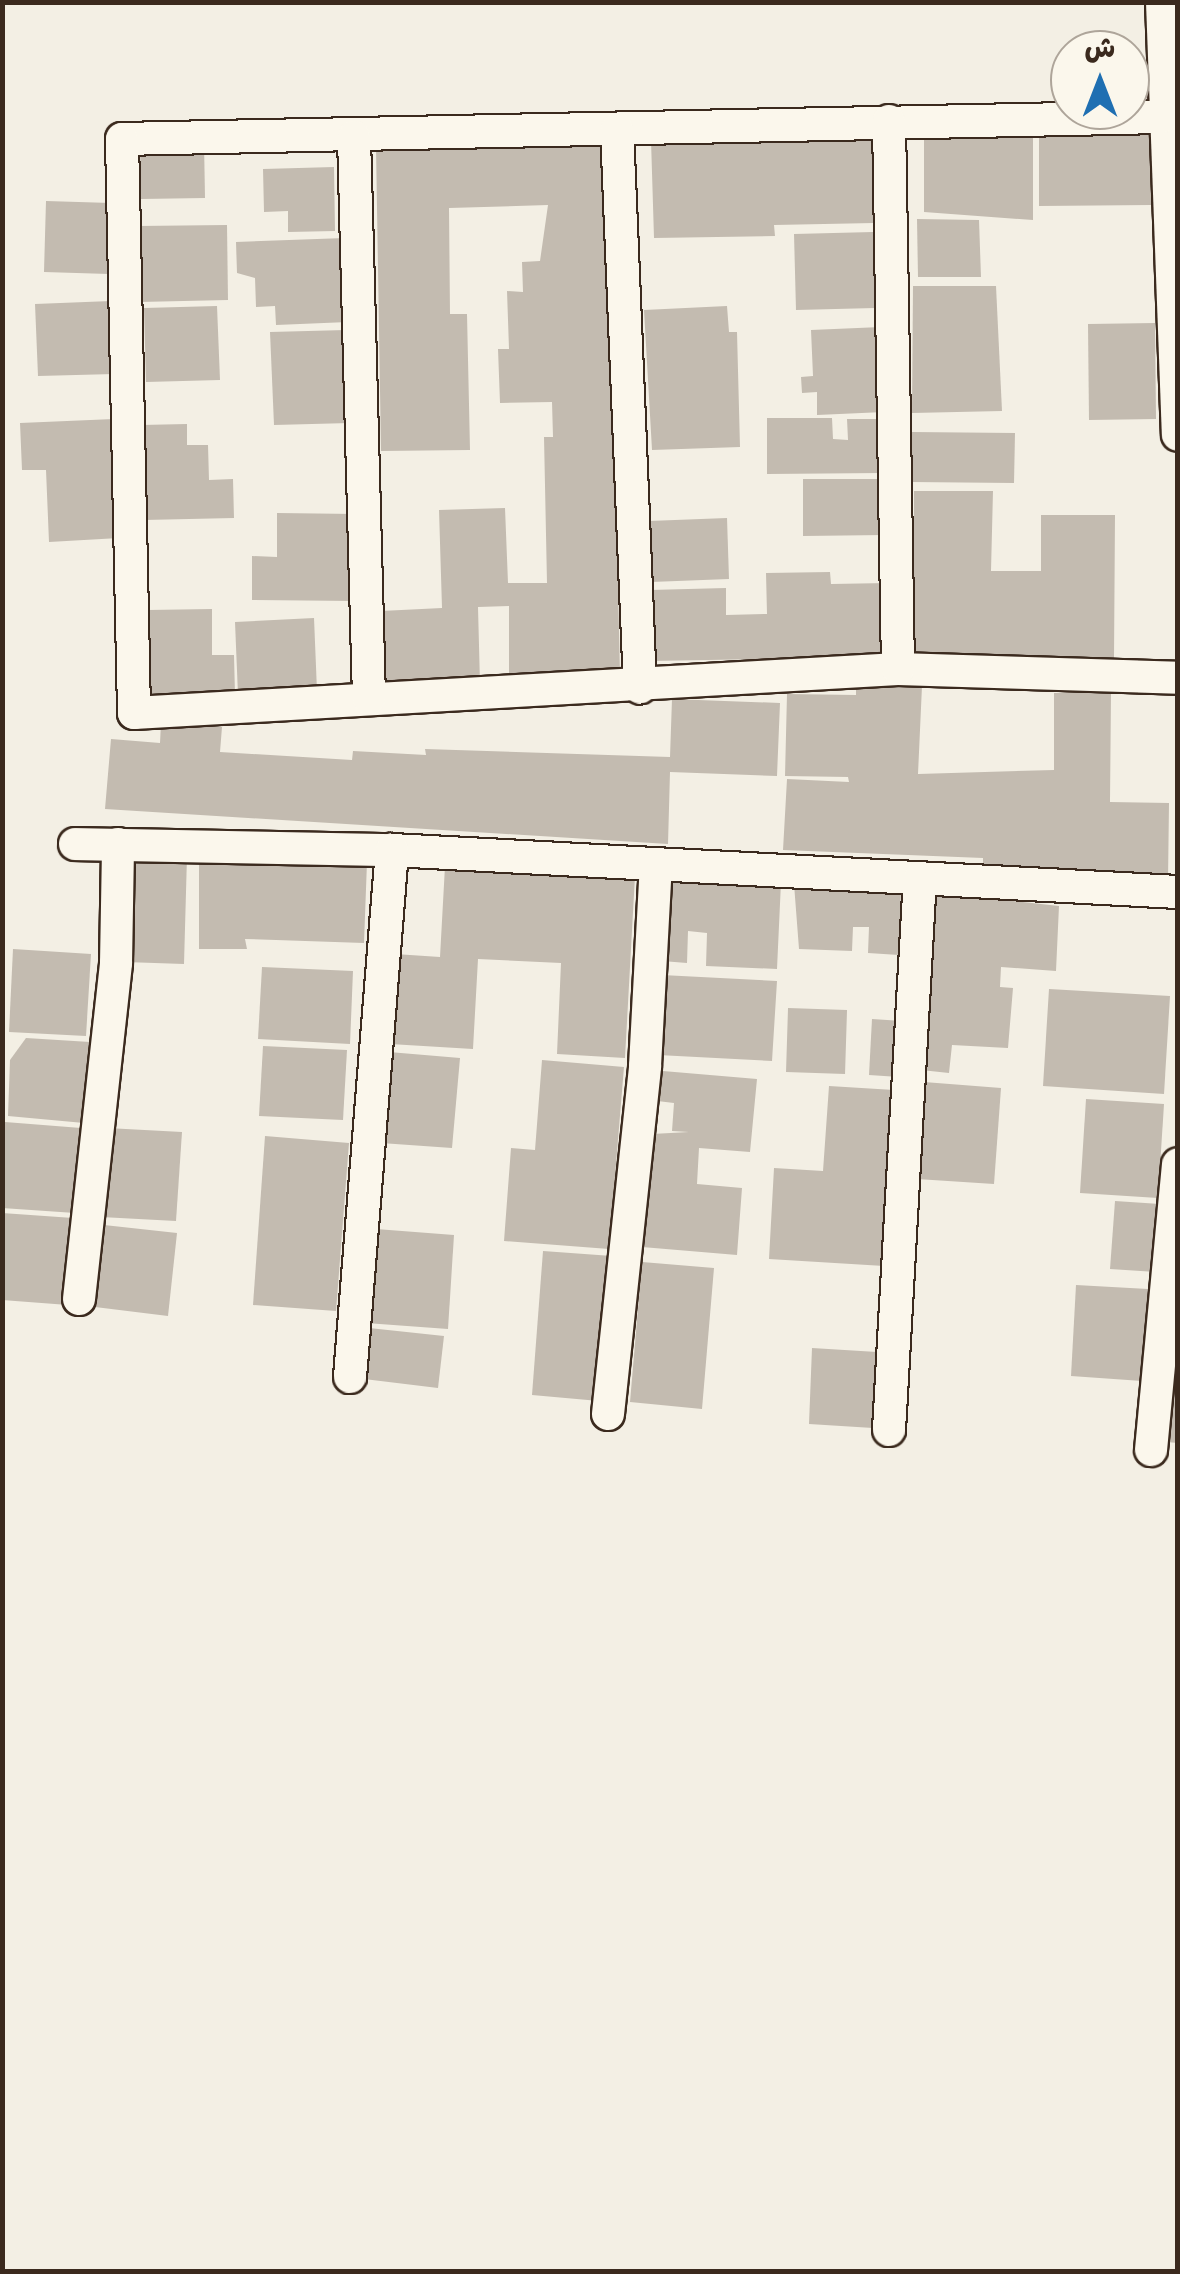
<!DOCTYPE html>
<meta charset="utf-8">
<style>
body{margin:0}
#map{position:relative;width:1180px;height:2274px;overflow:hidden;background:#f3efe4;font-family:"Gochi Hand","Playpen Sans Arabic",sans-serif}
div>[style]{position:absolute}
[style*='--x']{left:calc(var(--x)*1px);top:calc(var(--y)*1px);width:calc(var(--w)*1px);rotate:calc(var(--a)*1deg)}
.building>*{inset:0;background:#c3bbb0}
.roads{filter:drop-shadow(2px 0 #3b2a1e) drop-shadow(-2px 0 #3b2a1e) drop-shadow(0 2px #3b2a1e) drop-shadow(0 -2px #3b2a1e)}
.street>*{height:32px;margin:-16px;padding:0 16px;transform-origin:16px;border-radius:16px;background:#fbf7ec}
span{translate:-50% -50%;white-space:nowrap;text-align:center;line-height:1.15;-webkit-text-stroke:9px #fbf7ec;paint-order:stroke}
.frame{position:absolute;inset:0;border:5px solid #3b2a1e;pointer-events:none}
.north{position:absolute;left:1050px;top:30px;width:100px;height:100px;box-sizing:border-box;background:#fbf7ec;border:2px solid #aea59a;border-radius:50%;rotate:0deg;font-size:28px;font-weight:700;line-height:40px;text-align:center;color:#3b2a1e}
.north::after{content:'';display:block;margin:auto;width:35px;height:45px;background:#1f6fb2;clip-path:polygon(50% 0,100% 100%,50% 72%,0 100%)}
</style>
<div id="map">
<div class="building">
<div style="clip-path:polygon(980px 129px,1033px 129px,1033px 220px,924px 212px,924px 137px,980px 137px)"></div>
<div style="clip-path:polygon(1039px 129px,1151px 129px,1151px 205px,1039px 206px)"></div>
<div style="clip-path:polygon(872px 133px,874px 223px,774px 225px,775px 236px,654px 238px,651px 140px)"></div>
<div style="clip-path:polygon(608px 141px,620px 675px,509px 677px,509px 606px,478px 607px,480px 684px,384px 687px,381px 611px,442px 608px,439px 510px,505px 508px,508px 583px,547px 583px,544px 437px,553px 437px,552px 402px,500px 403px,498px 349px,509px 349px,507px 291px,523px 292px,522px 262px,540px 261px,548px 205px,449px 208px,450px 314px,467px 314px,470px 450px,381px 451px,376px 147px)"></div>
<div style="clip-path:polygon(204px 142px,205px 198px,141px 199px,140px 143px)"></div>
<div style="clip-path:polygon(334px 167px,335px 231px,288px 232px,288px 211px,264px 212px,263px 169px)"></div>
<div style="clip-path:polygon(46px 201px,111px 203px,109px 274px,44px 272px)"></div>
<div style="clip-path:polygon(917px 219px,979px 220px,981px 277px,918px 277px)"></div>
<div style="clip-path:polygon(227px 225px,228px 300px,139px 302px,138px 226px)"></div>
<div style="clip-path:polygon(873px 232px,875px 308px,796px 310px,794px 234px)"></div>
<div style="clip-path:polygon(345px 238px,348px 322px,276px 325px,275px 306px,256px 307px,255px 278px,237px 273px,236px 242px)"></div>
<div style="clip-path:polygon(913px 286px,996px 286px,1002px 411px,912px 413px)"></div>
<div style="clip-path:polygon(111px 301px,114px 374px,38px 376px,35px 304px)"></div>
<div style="clip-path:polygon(217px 306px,220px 380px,146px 382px,144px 308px)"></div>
<div style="clip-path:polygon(727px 306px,729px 332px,737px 332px,740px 447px,652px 450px,644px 310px)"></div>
<div style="clip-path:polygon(1155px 323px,1156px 419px,1089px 420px,1088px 324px)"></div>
<div style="clip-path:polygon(881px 327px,884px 412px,817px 415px,817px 392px,802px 393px,801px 377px,813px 376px,811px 330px)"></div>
<div style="clip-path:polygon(346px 330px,350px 423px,274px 425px,270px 332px)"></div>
<div style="clip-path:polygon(767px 418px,832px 418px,833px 439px,848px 440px,847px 419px,882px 419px,882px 473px,767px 474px)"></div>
<div style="clip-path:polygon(114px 419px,119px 538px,49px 542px,46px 470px,22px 470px,20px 423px)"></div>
<div style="clip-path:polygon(187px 424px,187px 445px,208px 445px,209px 480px,233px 479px,234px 518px,144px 520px,141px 425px)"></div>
<div style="clip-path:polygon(912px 432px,1015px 433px,1014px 483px,911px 482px)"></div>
<div style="clip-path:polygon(803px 479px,883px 479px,884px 535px,803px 536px)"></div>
<div style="clip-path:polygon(914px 491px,993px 491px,991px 571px,1041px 571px,1041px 515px,1115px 515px,1114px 658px,914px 654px)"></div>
<div style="clip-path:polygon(277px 513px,356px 514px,354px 601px,252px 600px,252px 556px,277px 557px)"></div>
<div style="clip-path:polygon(727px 518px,729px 579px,651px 582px,649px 521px)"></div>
<div style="clip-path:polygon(830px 572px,831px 584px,888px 583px,889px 657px,651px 661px,650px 590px,726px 588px,726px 615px,767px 614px,766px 573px)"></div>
<div style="clip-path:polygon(212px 609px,212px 655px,234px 655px,235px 695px,149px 697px,148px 610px)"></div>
<div style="clip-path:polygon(314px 618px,317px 691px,238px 695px,235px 622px)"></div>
<div style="clip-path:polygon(856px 685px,922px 686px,918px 774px,1054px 770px,1054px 693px,1111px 693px,1110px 802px,1169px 803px,1168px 881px,983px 869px,983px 858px,783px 850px,787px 779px,849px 782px,848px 777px,785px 776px,787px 694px,856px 695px)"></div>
<div style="clip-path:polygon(672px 699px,780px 703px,777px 776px,670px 772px,668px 844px,105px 809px,111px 739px,160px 743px,161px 723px,222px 727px,220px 752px,352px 760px,353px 751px,426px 755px,425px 749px,670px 757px)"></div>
<div style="clip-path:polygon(128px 854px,187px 856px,184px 964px,125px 962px)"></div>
<div style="clip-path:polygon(199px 856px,367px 862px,364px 943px,245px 939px,247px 949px,199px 949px)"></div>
<div style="clip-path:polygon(445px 866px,635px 876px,625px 1058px,557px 1054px,561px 963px,478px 959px,473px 1049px,390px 1044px,395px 954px,440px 957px)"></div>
<div style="clip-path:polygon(666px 876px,781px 882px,777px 969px,706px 966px,707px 933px,688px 931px,687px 963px,662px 961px)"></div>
<div style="clip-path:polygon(794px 884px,901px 888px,899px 955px,868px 953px,869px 927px,853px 927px,852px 951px,799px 949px)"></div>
<div style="clip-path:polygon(932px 892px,1059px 906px,1056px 971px,1001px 967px,1000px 987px,1013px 988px,1008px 1048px,952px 1045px,949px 1073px,921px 1070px)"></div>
<div style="clip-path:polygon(13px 949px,91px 954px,86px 1036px,9px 1032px)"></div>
<div style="clip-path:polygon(262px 967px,353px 971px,350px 1044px,258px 1039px)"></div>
<div style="clip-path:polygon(662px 975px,777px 981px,772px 1061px,658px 1055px)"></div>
<div style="clip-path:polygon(1049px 989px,1170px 996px,1164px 1094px,1043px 1086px)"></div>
<div style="clip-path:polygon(788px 1008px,847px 1010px,845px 1074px,786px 1072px)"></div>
<div style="clip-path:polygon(872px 1019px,902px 1021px,899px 1077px,869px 1075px)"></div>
<div style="clip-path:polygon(26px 1038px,90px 1042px,84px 1123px,8px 1116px,10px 1060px)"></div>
<div style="clip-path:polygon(263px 1046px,347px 1050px,343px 1120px,259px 1116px)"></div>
<div style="clip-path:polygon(389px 1052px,460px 1058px,452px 1148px,381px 1143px)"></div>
<div style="clip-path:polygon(542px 1060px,624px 1067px,609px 1249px,504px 1241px,511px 1148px,535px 1150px)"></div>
<div style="clip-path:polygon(651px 1070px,757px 1079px,750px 1152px,699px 1148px,697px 1184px,742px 1188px,737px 1255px,642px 1247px,652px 1134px,689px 1132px,672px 1131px,674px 1103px,649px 1100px)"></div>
<div style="clip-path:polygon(924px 1082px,1001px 1088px,994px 1184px,917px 1179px)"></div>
<div style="clip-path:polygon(829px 1086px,894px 1090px,884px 1266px,769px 1259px,774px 1168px,823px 1171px)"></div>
<div style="clip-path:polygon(1086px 1099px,1164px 1104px,1158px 1198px,1080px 1193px)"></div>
<div style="clip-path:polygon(5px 1122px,81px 1128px,75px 1213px,2px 1208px)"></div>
<div style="clip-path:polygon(107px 1128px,182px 1132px,176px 1221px,101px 1217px)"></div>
<div style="clip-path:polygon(265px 1136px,349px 1143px,336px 1311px,253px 1305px)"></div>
<div style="clip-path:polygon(1115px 1201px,1160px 1204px,1156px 1272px,1110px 1269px)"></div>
<div style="clip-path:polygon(2px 1213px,73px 1218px,68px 1305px,2px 1300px)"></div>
<div style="clip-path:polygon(104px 1225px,177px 1233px,168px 1316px,95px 1307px)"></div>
<div style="clip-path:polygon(376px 1229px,454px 1235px,448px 1329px,366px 1323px)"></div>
<div style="clip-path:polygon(543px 1251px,612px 1256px,599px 1401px,532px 1395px)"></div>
<div style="clip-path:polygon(642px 1262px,714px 1268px,702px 1409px,630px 1402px)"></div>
<div style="clip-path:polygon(1076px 1285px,1148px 1289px,1142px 1381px,1071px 1376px)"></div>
<div style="clip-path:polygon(1178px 1313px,1178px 1443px,1166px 1442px)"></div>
<div style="clip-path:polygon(369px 1328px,444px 1336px,438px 1388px,364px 1379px)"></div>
<div style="clip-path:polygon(812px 1348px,877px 1352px,873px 1428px,809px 1424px)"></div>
</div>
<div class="roads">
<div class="street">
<div style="--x:1162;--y:2;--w:433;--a:87.9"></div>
<div style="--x:1162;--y:117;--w:1040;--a:178.79"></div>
<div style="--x:122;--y:139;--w:574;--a:88.8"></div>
<div style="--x:134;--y:713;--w:765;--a:-3.3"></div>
<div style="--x:898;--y:669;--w:280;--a:1.8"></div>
<div style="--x:889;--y:121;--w:548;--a:89.06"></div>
<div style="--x:617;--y:129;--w:559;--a:87.64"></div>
<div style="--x:354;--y:137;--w:562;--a:88.47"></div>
<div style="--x:75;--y:844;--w:317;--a:1.1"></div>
<div style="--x:392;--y:850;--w:787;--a:3.06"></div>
<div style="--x:79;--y:1299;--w:338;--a:-83.7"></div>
<div style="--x:116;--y:963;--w:119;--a:-89"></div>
<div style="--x:350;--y:1377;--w:529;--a:-85.44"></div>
<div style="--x:608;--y:1414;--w:350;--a:-83.9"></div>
<div style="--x:645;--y:1066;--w:202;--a:-86.9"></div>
<div style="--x:889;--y:1430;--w:553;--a:-86.79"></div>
<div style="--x:1151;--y:1450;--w:287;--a:-84.6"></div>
</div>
</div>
<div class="frame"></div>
<div class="north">ش</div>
</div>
